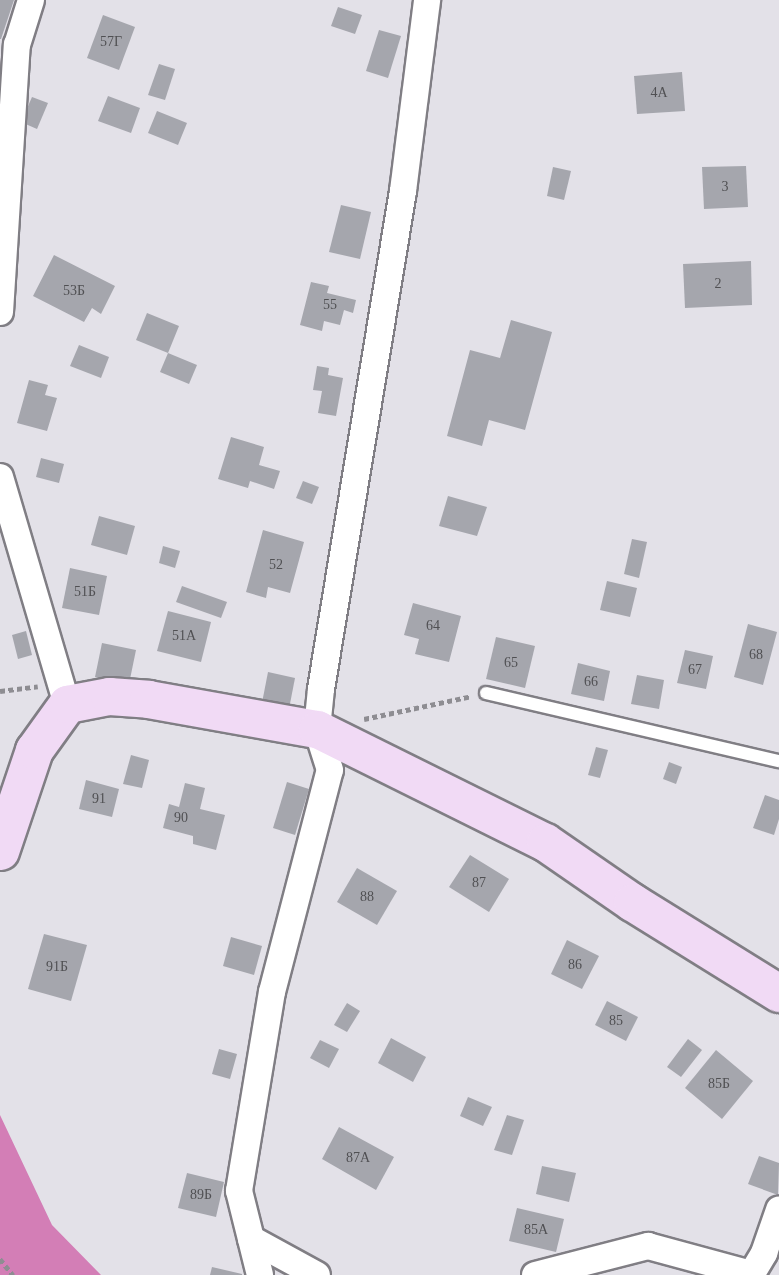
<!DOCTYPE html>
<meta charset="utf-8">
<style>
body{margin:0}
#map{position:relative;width:779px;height:1275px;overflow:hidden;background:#e3e1e8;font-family:Georgia,serif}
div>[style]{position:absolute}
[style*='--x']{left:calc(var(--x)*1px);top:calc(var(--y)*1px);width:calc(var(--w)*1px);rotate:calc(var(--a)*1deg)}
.forest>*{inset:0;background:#d37eb6}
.building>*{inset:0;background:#a5a6ad}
.path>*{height:4.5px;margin-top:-2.25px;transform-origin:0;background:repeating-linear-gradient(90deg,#8e8d92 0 5px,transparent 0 8.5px)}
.roads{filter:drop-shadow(2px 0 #807e84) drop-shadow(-2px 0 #807e84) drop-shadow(0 2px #807e84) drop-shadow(0 -2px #807e84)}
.lane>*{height:12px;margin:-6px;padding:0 6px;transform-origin:6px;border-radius:6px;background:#fff}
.street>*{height:26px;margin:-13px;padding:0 13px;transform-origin:13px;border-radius:13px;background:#fff}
.secondary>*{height:37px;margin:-18.5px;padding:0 18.5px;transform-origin:18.5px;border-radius:18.5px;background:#f1daf5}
span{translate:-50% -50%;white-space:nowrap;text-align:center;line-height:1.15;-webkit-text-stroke:5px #fff;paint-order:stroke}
.number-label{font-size:14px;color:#505053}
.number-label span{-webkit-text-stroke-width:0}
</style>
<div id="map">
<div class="forest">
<div style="clip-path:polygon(0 1115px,52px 1225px,101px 1275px,0 1275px)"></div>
</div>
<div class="building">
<div style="clip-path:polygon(0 0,14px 0,1px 39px,0 39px)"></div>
<div style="clip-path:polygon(338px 7px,362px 15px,355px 34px,331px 26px)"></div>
<div style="clip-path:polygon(103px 15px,135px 27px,119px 70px,87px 58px)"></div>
<div style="clip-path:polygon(379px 30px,401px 36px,388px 78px,366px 71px)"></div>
<div style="clip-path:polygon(159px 64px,175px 69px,165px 100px,148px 95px)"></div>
<div style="clip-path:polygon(682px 72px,685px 111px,637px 114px,634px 76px)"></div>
<div style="clip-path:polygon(108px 96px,140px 108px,131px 133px,98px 121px)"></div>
<div style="clip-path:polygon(32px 97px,48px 103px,37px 129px,21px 122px)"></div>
<div style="clip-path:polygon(157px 111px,187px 123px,178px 145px,148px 133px)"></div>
<div style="clip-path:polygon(746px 166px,748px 207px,704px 209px,702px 167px)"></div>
<div style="clip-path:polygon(553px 167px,571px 171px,564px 200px,547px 196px)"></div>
<div style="clip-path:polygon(341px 205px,371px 212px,360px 259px,329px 252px)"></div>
<div style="clip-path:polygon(54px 255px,115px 286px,101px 314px,92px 308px,84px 322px,33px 296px)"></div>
<div style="clip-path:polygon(751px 261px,752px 305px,685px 308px,683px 264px)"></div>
<div style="clip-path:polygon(311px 282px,329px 286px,327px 293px,356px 300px,353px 313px,344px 310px,340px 325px,324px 321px,322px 331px,300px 325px)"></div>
<div style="clip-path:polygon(147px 313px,179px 326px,168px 353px,136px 340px)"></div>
<div style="clip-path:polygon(511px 320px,552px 332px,525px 430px,489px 420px,482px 446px,447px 436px,470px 350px,500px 358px)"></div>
<div style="clip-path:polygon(79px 345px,109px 357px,101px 378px,70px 366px)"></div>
<div style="clip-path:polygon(168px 353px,197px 365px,189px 384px,160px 372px)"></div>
<div style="clip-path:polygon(317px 366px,329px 368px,328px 375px,343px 378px,336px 416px,318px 413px,322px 391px,313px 390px)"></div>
<div style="clip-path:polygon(29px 380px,48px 385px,45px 395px,57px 398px,47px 431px,17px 423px)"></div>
<div style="clip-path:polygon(231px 437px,264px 447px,259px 465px,280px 471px,274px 489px,250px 481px,248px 488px,218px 479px)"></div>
<div style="clip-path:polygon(41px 458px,64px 464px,59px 483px,36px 477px)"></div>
<div style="clip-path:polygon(303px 481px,319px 487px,312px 504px,296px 498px)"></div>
<div style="clip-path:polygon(448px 496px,487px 507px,477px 536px,439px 526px)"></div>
<div style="clip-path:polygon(99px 516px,135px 526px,127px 555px,91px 545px)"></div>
<div style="clip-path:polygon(263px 530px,304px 542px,290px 593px,268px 587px,266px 598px,246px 592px)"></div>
<div style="clip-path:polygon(632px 539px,647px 542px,639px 578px,624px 574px)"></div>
<div style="clip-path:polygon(163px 546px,180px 551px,175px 568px,159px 563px)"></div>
<div style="clip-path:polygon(70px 568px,107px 576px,99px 615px,62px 608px)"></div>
<div style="clip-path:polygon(607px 581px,637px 588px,630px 617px,600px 610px)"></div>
<div style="clip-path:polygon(182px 586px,227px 602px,221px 618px,176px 602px)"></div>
<div style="clip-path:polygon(413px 603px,461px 616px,449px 662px,415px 654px,419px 639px,404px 635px)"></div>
<div style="clip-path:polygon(168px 611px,211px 622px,201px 662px,157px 651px)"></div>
<div style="clip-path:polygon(748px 624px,777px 632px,763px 685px,734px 677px)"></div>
<div style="clip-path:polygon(26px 631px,32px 655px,18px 659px,12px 635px)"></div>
<div style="clip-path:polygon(496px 637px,535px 646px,525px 688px,486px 679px)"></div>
<div style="clip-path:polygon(102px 643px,136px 650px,129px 684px,95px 677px)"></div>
<div style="clip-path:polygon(685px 650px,713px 656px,706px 689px,677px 683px)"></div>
<div style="clip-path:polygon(578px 663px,610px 671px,604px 701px,571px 694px)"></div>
<div style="clip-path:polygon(268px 672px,295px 678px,288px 714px,261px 708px)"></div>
<div style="clip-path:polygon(637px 675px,664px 680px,659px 709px,631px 704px)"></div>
<div style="clip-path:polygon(596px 747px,608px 750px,600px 778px,588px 775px)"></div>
<div style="clip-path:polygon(131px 755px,149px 760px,142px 788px,123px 784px)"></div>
<div style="clip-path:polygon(669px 762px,682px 767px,676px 784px,663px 779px)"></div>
<div style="clip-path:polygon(86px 780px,119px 789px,112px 817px,79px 809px)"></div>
<div style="clip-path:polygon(287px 782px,309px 789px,295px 835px,273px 828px)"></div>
<div style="clip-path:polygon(185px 783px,205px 788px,200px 809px,225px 815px,216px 850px,193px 844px,193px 836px,163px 828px,169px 804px,179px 807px)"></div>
<div style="clip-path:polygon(765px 795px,779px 800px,779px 819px,774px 835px,753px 828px)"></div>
<div style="clip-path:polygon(470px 855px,509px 879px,489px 912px,449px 887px)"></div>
<div style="clip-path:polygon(357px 868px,397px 891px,377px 925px,337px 902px)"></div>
<div style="clip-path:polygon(44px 934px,87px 945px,71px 1001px,28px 989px)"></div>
<div style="clip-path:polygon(231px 937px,262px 946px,254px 975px,223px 966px)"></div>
<div style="clip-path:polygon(567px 940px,599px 956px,582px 989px,551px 974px)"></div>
<div style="clip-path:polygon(607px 1001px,638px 1017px,626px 1041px,595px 1025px)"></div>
<div style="clip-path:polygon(347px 1003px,360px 1011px,347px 1032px,334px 1025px)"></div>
<div style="clip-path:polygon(391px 1038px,426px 1057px,413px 1082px,378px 1063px)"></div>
<div style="clip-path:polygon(688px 1039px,702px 1050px,681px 1077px,667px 1067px)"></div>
<div style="clip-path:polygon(320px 1040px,339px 1049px,329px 1068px,310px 1058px)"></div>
<div style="clip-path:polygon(219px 1049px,237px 1054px,230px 1079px,212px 1074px)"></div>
<div style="clip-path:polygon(716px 1050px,753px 1081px,722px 1119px,685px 1088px)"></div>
<div style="clip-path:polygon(468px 1097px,492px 1107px,483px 1126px,460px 1116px)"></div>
<div style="clip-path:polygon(507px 1115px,524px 1120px,512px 1155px,494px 1150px)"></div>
<div style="clip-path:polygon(339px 1127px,394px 1157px,376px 1190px,322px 1159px)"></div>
<div style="clip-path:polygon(759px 1156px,779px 1163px,778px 1195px,748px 1184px)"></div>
<div style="clip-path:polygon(542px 1166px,576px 1173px,569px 1202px,536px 1194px)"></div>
<div style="clip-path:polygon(187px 1173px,224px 1182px,216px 1217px,178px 1208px)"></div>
<div style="clip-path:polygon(517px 1208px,564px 1219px,556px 1252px,509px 1241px)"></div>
<div style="clip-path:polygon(212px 1267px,242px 1274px,242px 1275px,210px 1275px)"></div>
</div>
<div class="path">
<div style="--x:0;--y:691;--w:38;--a:-7"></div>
<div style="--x:364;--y:719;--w:110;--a:-12"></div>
<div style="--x:0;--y:1259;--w:21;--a:51"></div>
</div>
<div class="roads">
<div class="lane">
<div style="--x:486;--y:693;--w:301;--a:13.1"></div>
</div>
<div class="street">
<div style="--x:0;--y:312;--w:268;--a:-86.4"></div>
<div style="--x:17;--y:45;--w:47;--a:-72.7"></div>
<div style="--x:0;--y:477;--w:237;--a:73.6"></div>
<div style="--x:251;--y:1239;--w:75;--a:28.6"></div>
<div style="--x:260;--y:1275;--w:87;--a:-104"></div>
<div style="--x:239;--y:1191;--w:202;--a:-80.6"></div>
<div style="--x:272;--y:992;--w:229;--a:-75.4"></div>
<div style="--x:330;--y:770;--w:43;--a:-107.6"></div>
<div style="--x:317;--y:729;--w:40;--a:-84.3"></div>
<div style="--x:321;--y:689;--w:505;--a:-80.65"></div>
<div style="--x:403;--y:191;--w:193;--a:-82.8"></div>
<div style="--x:535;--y:1275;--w:117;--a:-14.4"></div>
<div style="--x:648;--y:1246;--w:107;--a:15.2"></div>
<div style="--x:751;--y:1275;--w:26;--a:-59"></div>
<div style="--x:764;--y:1253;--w:46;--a:-70.8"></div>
</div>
<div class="secondary">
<div style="--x:0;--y:851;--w:107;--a:-71.4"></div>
<div style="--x:34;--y:750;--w:57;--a:-54.3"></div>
<div style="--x:67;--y:704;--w:43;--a:-10.8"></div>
<div style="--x:109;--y:696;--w:39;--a:4"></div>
<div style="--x:148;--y:699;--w:172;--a:10.1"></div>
<div style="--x:317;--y:729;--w:254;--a:26.4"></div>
<div style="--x:545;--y:842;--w:106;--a:34.6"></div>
<div style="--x:632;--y:902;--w:173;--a:31.8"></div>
</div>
</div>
<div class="number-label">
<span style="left:111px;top:42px">57Г</span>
<span style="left:659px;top:93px">4А</span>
<span style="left:725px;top:187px">3</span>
<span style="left:718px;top:284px">2</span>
<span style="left:74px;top:291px">53Б</span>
<span style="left:330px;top:305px">55</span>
<span style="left:276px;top:565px">52</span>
<span style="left:85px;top:592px">51Б</span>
<span style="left:433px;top:626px">64</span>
<span style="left:184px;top:636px">51А</span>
<span style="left:756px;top:655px">68</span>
<span style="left:511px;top:663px">65</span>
<span style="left:695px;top:670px">67</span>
<span style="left:591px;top:682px">66</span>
<span style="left:99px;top:799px">91</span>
<span style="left:181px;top:818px">90</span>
<span style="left:479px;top:883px">87</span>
<span style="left:367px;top:897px">88</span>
<span style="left:575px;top:965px">86</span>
<span style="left:57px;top:967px">91Б</span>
<span style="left:616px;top:1021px">85</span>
<span style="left:719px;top:1084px">85Б</span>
<span style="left:358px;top:1158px">87А</span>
<span style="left:201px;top:1195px">89Б</span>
<span style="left:536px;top:1230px">85А</span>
</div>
</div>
